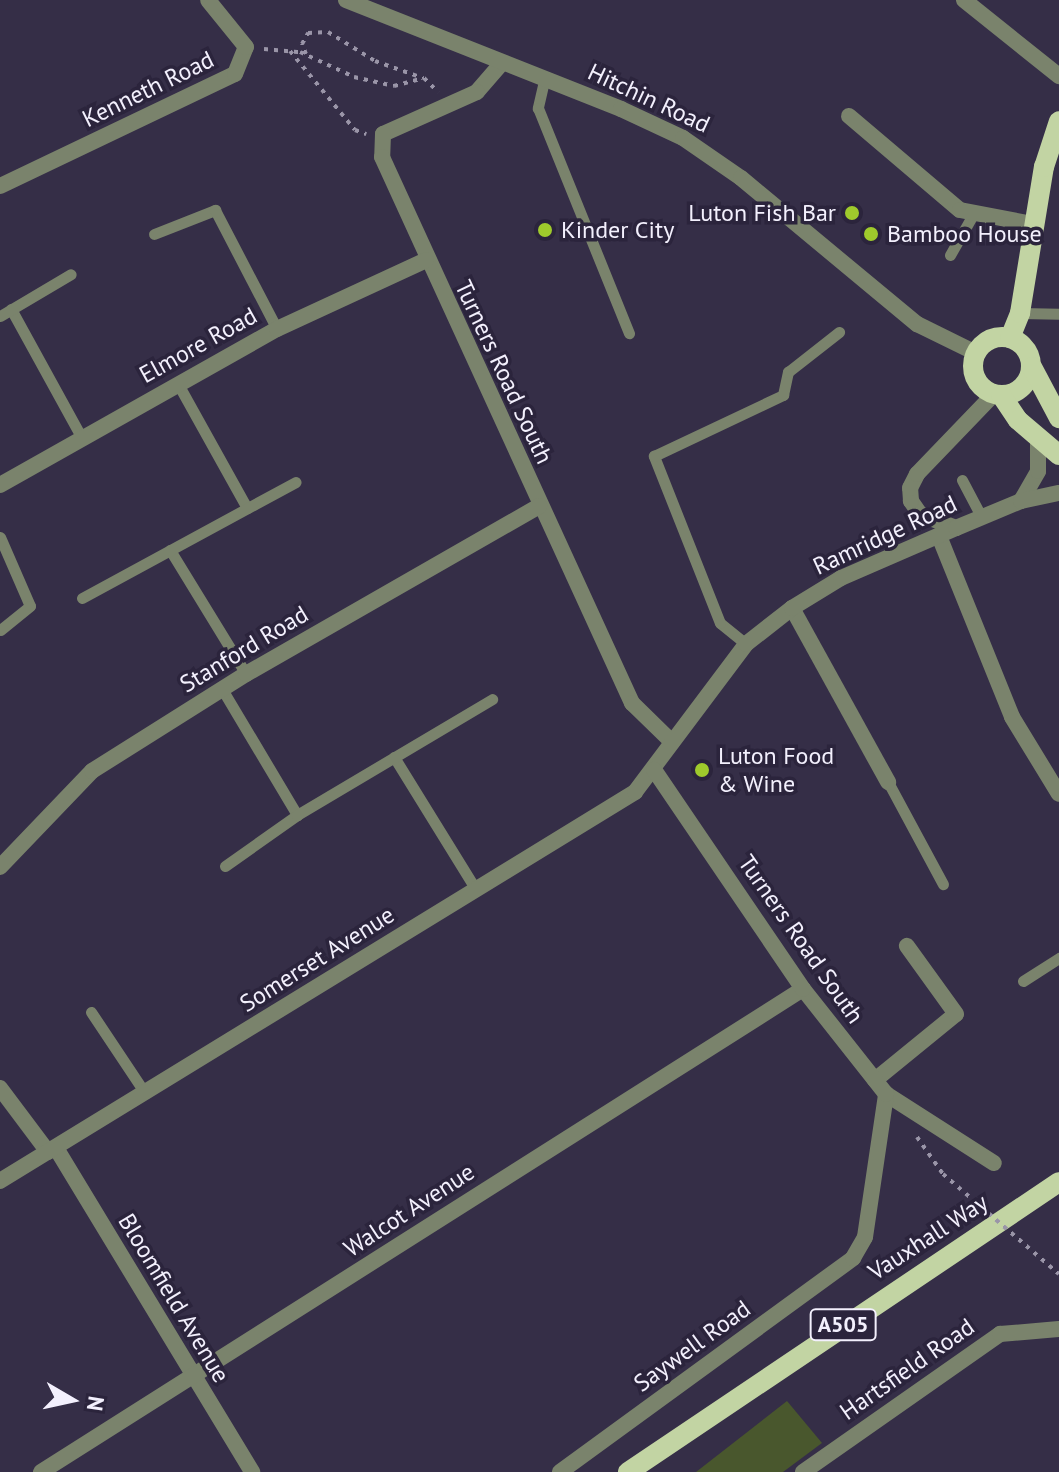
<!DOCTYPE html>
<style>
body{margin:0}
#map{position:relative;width:1059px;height:1472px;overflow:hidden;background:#352e47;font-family:"PT Sans",sans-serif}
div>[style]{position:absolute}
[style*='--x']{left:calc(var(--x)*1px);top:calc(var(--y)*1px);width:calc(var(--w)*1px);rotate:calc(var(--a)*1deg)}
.green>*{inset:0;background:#49572d}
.path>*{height:4px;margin-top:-2px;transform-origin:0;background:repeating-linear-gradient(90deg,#9a95a8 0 4px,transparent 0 10px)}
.service>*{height:11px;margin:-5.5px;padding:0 5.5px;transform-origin:5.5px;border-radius:5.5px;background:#7a836c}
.minor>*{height:16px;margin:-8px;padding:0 8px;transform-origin:8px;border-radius:8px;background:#7a836c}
.tertiary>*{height:16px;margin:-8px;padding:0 8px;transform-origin:8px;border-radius:8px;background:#7a836c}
.primary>*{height:20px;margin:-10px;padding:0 10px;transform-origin:10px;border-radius:10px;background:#c2d4a3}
.primary>.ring{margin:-10px;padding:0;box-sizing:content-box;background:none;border:20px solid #c2d4a3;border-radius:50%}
.path-bridge>*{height:4px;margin-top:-2px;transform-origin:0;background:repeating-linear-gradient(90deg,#9a95a8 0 4px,transparent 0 10px)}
.dots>*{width:22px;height:22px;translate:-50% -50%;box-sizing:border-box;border:4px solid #2b243c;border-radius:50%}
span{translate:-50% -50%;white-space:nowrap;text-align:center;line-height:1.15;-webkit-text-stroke:7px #2b243c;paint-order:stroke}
.shield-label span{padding:2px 6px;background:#2b243c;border:2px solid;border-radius:6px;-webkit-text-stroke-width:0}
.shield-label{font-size:22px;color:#f3f0fd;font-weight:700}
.street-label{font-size:24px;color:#f3f0fd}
.poi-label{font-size:24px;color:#f3f0fd}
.right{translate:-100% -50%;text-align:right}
.left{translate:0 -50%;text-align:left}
.north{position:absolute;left:32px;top:1360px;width:80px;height:80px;-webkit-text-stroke:6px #2b243c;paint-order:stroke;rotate:99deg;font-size:22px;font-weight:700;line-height:32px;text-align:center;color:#f3f0fd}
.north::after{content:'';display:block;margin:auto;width:28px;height:36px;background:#f3f0fd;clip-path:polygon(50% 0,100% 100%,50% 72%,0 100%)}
</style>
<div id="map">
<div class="green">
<div style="clip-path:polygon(787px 1401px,822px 1443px,783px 1472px,696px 1472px)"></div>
</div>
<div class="path">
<div style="--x:264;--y:49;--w:36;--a:5"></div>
<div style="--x:300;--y:52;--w:60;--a:24.8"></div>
<div style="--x:354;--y:77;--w:41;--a:12.7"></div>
<div style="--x:394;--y:86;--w:31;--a:-15"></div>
<div style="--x:424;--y:78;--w:20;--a:45"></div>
<div style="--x:290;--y:51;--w:102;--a:50.6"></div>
<div style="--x:355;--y:130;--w:12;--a:20"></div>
<div style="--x:306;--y:54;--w:11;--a:-112"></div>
<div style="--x:302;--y:44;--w:13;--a:-61"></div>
<div style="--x:308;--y:33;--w:20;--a:-3"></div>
<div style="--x:328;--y:32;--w:55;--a:31.7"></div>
<div style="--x:375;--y:61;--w:51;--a:19.5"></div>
<div style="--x:917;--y:1137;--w:45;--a:54.9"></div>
</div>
<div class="service">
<div style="--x:544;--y:81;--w:28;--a:103"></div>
<div style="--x:538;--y:108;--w:243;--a:68"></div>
<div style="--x:154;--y:234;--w:66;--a:-21.5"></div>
<div style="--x:215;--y:210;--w:134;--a:62.5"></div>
<div style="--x:950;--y:255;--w:48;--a:-60.3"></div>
<div style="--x:11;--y:309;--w:147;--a:61.2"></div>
<div style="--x:1020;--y:313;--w:39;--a:1"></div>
<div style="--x:0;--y:316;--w:82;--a:-30.6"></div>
<div style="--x:178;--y:384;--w:142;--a:60.9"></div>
<div style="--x:962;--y:480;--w:43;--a:62.2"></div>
<div style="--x:0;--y:537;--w:75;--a:66.5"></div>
<div style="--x:30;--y:606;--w:38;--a:141"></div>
<div style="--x:170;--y:550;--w:145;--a:58.5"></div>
<div style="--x:82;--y:598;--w:243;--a:-28.5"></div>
<div style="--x:746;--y:644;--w:33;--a:-141"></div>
<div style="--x:720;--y:623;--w:180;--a:-111.6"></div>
<div style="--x:654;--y:456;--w:143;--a:-25.3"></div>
<div style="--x:783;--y:395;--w:24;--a:-78"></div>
<div style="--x:788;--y:372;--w:65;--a:-38.1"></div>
<div style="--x:222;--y:689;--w:147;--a:59.2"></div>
<div style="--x:394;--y:757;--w:156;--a:58.3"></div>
<div style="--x:888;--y:782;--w:116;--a:61.7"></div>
<div style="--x:225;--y:866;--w:88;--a:-35.3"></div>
<div style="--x:297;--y:815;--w:227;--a:-30.7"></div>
<div style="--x:1023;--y:981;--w:43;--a:-32.6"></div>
<div style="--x:91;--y:1012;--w:97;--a:56.3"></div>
</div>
<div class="minor">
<div style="--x:964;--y:0;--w:122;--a:38.7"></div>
<div style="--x:501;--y:64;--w:37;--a:131"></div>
<div style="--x:477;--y:92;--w:103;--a:155.9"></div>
<div style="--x:383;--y:134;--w:23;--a:92"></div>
<div style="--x:382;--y:157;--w:601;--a:65.4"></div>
<div style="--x:632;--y:703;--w:56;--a:44.3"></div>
<div style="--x:849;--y:116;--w:145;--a:40.3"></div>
<div style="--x:960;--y:210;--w:73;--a:11"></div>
<div style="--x:0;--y:186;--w:260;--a:-25.5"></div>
<div style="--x:235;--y:74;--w:29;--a:-68"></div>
<div style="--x:246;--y:47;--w:60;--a:-129"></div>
<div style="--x:0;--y:485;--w:318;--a:-29.4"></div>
<div style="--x:277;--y:329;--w:164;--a:-24.8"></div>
<div style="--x:1021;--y:501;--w:34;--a:-60"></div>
<div style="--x:1038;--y:471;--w:32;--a:-90"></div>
<div style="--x:956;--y:528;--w:39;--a:-159"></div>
<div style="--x:920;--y:514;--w:16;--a:-125"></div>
<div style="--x:911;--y:501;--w:13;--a:-94"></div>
<div style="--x:910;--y:488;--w:16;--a:-63"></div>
<div style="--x:917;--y:474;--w:111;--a:-46.1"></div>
<div style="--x:939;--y:536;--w:195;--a:68"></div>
<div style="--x:1012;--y:717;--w:90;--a:58.6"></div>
<div style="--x:792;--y:608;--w:199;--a:61.1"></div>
<div style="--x:0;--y:867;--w:133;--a:-46.2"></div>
<div style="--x:92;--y:771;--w:182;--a:-32.2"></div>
<div style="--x:246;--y:674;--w:338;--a:-29.8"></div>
<div style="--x:875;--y:1080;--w:104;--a:-39.2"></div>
<div style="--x:956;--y:1014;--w:84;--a:-125.8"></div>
<div style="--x:0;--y:1088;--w:80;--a:53.1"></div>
<div style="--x:886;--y:1094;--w:128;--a:32.6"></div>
<div style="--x:56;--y:1148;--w:379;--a:58.8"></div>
<div style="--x:0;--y:1181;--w:745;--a:-31.49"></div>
<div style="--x:635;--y:792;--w:185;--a:-53.1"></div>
<div style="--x:746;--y:644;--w:58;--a:-38"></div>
<div style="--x:792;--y:608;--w:57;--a:-31.5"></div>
<div style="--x:841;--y:578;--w:125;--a:-23.5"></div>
<div style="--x:956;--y:528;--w:70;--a:-22.6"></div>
<div style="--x:1021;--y:501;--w:39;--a:-12"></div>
<div style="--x:41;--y:1472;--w:902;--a:-32.37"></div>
<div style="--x:560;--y:1472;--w:363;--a:-36.1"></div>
<div style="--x:853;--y:1258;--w:24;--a:-60"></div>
<div style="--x:865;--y:1237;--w:145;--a:-81.6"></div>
<div style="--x:886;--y:1094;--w:134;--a:-128.3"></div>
<div style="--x:803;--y:989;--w:265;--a:-124.2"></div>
<div style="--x:803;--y:1472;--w:241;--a:-35"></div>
<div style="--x:1000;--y:1334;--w:59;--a:-4.8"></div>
</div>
<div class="tertiary">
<div style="--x:346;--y:0;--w:296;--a:21.6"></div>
<div style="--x:621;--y:109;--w:68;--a:25.1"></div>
<div style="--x:683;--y:138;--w:70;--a:34.6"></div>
<div style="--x:741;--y:178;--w:229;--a:39.7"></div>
<div style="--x:917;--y:324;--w:66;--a:26.2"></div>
</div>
<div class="primary">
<div class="ring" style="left:973px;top:337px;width:38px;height:38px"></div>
<div style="--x:1010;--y:338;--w:27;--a:-68"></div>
<div style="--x:1020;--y:313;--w:148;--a:-80.7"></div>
<div style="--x:1044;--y:167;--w:48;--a:-71.9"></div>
<div style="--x:1032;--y:367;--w:58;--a:62.1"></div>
<div style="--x:1001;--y:395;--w:30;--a:56"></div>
<div style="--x:1018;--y:420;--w:54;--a:40.5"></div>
<div style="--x:628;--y:1472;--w:519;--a:-33.93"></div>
</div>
<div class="path-bridge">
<div style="--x:943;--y:1174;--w:153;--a:40.8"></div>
</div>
<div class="dots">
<div style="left:852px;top:213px;background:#9fca2c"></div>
<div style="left:545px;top:230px;background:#9fca2c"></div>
<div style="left:871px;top:234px;background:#9fca2c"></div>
<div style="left:702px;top:770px;background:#9fca2c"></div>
</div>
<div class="shield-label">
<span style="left:843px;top:1325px">A505</span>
</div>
<div class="street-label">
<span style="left:148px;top:89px;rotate:-26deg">Kenneth Road</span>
<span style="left:649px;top:98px;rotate:25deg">Hitchin Road</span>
<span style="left:198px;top:345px;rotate:-29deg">Elmore Road</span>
<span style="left:504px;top:372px;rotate:65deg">Turners Road South</span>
<span style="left:885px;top:535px;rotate:-25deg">Ramridge Road</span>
<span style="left:244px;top:649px;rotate:-31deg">Stanford Road</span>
<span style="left:801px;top:939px;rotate:55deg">Turners Road South</span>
<span style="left:317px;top:959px;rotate:-32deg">Somerset Avenue</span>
<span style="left:409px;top:1210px;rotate:-33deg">Walcot Avenue</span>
<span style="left:928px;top:1237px;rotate:-33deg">Vauxhall Way</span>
<span style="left:174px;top:1298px;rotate:59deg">Bloomfield Avenue</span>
<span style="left:692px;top:1346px;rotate:-36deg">Saywell Road</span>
<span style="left:907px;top:1369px;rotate:-35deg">Hartsfield Road</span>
</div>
<div class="poi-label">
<span class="right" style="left:836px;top:213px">Luton Fish Bar</span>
<span class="left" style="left:561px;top:230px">Kinder City</span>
<span class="left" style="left:887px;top:234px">Bamboo House</span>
<span class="left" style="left:718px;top:770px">Luton Food<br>&amp; Wine</span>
</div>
<div class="north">N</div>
</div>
